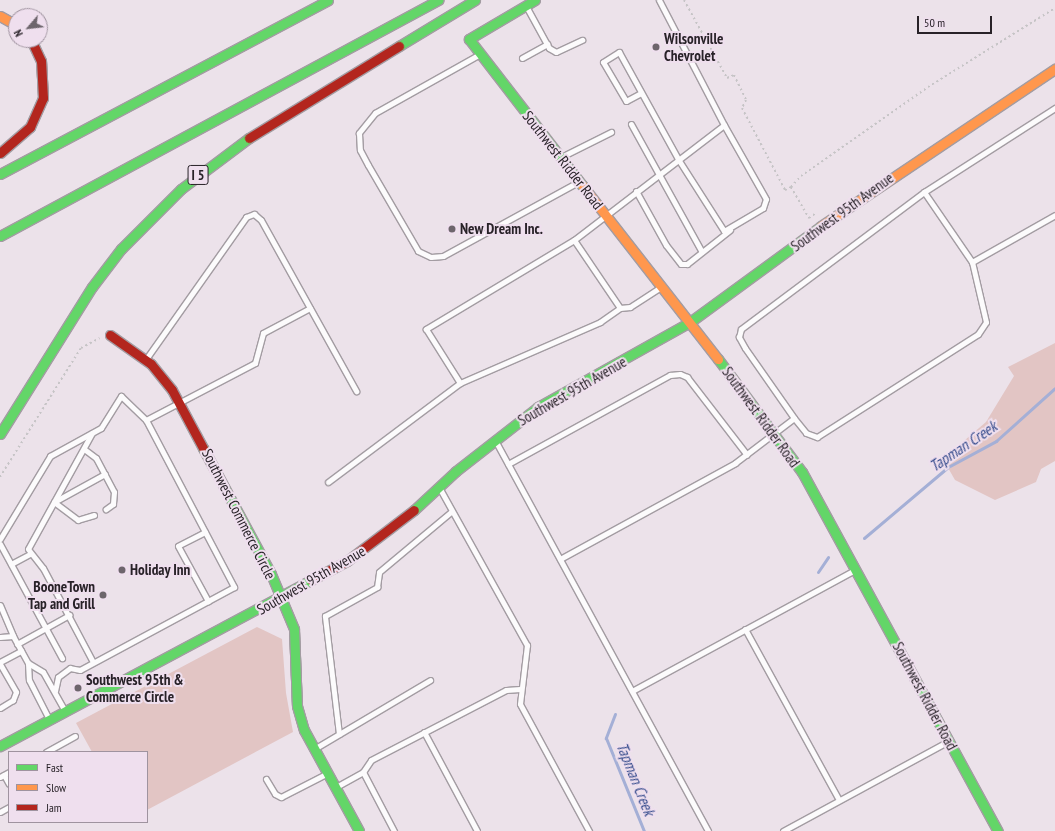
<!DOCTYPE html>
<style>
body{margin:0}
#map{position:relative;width:1055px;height:831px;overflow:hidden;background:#ece2ea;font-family:"PT Sans Narrow",sans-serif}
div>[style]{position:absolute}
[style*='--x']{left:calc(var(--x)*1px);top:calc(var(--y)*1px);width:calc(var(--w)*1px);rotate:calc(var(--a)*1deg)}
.green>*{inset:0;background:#e2c5c4}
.stream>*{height:3px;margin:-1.5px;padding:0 1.5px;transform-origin:1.5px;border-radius:1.5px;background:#a4afd6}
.path>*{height:2px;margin-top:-1px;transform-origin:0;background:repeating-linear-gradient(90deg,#c6c4c6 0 2px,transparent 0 5px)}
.roads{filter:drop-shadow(1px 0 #a39ca2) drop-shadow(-1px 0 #a39ca2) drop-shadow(0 1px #a39ca2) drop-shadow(0 -1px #a39ca2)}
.lane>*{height:5px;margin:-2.5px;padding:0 2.5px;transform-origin:2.5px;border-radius:2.5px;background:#fcfbfc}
.fast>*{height:9px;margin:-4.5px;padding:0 4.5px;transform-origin:4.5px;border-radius:4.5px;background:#63d668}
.slow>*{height:9px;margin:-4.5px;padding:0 4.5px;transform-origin:4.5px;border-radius:4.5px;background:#ff974d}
.jam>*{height:9px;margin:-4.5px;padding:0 4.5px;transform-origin:4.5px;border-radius:4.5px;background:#b3261e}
.dots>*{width:11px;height:11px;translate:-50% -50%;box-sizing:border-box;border:2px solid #efdfee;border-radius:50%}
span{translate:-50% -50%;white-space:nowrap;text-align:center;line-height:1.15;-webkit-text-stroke:4px #efdfee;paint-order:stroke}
.shield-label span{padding:1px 3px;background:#efdfee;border:1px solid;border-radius:3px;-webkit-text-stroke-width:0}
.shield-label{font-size:14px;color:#282228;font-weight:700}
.poi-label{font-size:15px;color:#282228;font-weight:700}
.left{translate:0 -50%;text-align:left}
.right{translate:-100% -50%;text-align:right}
.street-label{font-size:15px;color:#282228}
.water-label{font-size:16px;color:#364c8d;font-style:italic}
.legend{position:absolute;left:8px;top:751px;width:140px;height:72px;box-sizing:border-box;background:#efdfee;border:1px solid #9f939f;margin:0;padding:5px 7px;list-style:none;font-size:12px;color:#282228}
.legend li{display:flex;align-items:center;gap:8px;height:20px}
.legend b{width:20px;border:1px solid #9f939f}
.north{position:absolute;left:8px;top:8px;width:40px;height:40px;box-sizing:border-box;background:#efdfee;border:1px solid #9f939f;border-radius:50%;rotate:242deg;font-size:11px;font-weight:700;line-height:16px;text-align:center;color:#282228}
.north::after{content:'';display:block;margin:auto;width:14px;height:18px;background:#6d656c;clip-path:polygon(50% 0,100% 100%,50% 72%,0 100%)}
.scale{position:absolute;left:917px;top:16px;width:75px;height:18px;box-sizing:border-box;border:2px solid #282228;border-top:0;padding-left:5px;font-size:12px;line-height:14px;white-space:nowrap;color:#282228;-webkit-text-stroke:3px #efdfee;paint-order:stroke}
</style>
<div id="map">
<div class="green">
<div style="clip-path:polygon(1055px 343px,1055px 461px,1041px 469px,1036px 482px,995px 500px,955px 480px,943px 459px,986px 422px,1014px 376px,1008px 367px)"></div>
<div style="clip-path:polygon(257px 627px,282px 639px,286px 693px,293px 732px,147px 810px,147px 752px,92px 752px,76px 723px)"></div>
</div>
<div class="stream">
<div style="--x:864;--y:538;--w:110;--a:-40.2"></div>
<div style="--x:948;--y:467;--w:55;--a:-28.4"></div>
<div style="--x:996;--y:441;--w:79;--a:-41.9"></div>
<div style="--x:818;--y:572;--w:18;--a:-56"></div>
<div style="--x:615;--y:714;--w:26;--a:111"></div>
<div style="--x:606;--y:738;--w:100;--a:67.8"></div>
</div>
<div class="path">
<div style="--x:684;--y:0;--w:89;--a:61.1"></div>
<div style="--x:727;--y:78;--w:8;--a:-23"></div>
<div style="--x:734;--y:75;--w:28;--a:64"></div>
<div style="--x:746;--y:100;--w:9;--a:117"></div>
<div style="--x:742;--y:108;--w:93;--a:62.3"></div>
<div style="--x:785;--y:190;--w:7;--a:-27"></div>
<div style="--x:791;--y:187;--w:36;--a:60"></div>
<div style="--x:809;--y:218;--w:9;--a:-36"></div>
<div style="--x:791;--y:187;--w:15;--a:-48"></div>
<div style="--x:801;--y:176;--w:155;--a:-35"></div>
<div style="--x:928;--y:87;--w:150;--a:-31.9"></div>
<div style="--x:0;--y:477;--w:152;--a:-57.9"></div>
<div style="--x:81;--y:348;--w:21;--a:-28"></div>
</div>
<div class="roads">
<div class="lane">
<div style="--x:659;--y:0;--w:141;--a:62.5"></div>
<div style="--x:724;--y:125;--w:189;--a:142.5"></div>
<div style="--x:574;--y:240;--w:82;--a:55.9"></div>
<div style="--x:620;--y:308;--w:10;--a:-6"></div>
<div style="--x:630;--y:307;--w:37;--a:-33"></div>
<div style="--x:526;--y:6;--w:48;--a:61.3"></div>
<div style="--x:549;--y:48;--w:8;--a:30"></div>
<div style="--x:556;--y:52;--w:29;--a:-25"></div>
<div style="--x:480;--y:54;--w:120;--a:150.7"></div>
<div style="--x:375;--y:113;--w:26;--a:129"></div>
<div style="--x:359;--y:133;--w:17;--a:87"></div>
<div style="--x:360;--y:150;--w:17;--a:62"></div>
<div style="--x:368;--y:165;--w:99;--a:59.8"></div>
<div style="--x:418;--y:251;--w:14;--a:25"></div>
<div style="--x:431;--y:257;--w:12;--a:-5"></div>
<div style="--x:443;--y:256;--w:154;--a:-28.7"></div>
<div style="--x:522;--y:58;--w:29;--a:-29"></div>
<div style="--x:641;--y:93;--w:17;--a:152"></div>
<div style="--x:626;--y:101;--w:45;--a:-120.5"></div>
<div style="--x:603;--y:62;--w:19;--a:-32"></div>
<div style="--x:619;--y:52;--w:122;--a:61.1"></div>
<div style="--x:678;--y:159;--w:85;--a:57.4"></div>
<div style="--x:724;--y:231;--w:45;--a:-30.5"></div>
<div style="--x:763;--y:208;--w:9;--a:-72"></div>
<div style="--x:766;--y:199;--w:85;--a:-119.6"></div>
<div style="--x:631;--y:124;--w:146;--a:61"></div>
<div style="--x:561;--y:157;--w:56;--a:-26.6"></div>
<div style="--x:636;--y:191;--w:62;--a:60.9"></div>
<div style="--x:666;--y:245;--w:24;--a:52"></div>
<div style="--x:681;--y:264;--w:6;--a:0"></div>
<div style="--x:687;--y:264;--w:55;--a:-38.3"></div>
<div style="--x:574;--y:240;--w:173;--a:149"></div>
<div style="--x:426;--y:329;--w:64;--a:57.8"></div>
<div style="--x:460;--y:383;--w:153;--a:-23.5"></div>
<div style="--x:600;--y:322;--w:24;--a:-35"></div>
<div style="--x:972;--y:262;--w:95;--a:-29.5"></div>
<div style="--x:146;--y:359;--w:174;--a:-54.8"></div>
<div style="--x:246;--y:217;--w:9;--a:-21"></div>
<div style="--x:254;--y:214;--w:9;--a:41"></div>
<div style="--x:261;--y:220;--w:196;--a:60.9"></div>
<div style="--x:794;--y:418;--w:19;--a:51"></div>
<div style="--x:806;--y:433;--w:12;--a:20"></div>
<div style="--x:817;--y:437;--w:191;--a:-32.6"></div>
<div style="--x:978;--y:334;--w:14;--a:-56"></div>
<div style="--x:986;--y:322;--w:62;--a:-103.1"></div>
<div style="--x:972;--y:262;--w:85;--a:-124.4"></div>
<div style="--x:146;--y:420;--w:123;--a:-27.6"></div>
<div style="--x:255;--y:363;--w:31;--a:-75"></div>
<div style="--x:263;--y:333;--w:53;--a:-28"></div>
<div style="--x:92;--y:433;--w:132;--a:118.9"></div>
<div style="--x:28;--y:549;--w:24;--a:52"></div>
<div style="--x:43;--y:568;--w:106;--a:62"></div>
<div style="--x:496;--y:442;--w:443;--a:61.4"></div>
<div style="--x:84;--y:449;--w:15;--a:37"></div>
<div style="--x:96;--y:458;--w:38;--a:62"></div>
<div style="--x:114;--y:492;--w:12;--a:95"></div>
<div style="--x:113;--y:504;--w:9;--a:144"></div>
<div style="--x:508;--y:464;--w:185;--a:-28.8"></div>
<div style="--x:670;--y:375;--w:10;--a:-6"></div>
<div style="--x:680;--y:374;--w:8;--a:23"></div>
<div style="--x:687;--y:377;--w:98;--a:52.4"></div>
<div style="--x:328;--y:482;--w:165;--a:-36.9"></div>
<div style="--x:440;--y:489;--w:179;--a:60.9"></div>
<div style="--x:527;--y:645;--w:59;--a:96.8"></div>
<div style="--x:520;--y:704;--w:145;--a:61.5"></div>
<div style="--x:94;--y:515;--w:17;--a:163"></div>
<div style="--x:78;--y:520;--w:30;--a:-143"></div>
<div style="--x:54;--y:502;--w:58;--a:-28.8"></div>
<div style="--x:205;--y:532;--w:30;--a:153"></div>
<div style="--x:178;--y:546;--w:63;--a:61.4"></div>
<div style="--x:0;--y:539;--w:97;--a:-58.9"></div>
<div style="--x:50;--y:456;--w:58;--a:-28.8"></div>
<div style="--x:101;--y:428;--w:38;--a:-58"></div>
<div style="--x:121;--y:396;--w:35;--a:44"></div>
<div style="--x:146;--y:420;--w:189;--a:62.2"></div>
<div style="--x:234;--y:587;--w:175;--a:151.7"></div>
<div style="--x:80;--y:670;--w:10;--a:-169"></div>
<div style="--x:70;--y:668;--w:15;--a:143"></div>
<div style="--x:58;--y:677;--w:14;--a:102"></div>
<div style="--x:0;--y:544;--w:130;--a:61.5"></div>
<div style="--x:560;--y:559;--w:200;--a:-28.7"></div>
<div style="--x:735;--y:463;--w:74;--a:-37.3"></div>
<div style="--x:794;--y:418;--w:85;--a:-125"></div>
<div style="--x:745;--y:348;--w:13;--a:-119"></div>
<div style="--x:739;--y:337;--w:8;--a:-76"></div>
<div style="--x:741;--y:329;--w:229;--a:-36.8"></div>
<div style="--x:924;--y:192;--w:156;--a:-32.7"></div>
<div style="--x:11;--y:564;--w:21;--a:-28"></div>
<div style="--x:0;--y:605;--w:34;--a:67"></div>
<div style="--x:745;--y:629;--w:195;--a:61.2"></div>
<div style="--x:0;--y:637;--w:13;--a:-4"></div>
<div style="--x:13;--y:636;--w:31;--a:61"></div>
<div style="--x:28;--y:663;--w:17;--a:87"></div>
<div style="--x:29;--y:680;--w:44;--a:62.9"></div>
<div style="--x:17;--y:644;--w:60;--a:-29.1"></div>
<div style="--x:0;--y:662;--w:24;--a:-28"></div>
<div style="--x:28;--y:663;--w:17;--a:31"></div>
<div style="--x:43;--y:672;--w:45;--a:60.6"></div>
<div style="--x:0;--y:664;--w:32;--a:60"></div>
<div style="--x:16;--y:692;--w:9;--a:111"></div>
<div style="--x:13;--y:700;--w:15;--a:148"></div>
<div style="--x:632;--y:691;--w:254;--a:-28.5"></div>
<div style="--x:424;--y:732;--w:112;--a:61.8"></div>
<div style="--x:339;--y:734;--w:119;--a:-96.8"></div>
<div style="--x:325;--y:616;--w:60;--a:-29.1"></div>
<div style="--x:377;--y:587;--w:15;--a:-82"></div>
<div style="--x:379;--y:572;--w:95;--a:-39.9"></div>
<div style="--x:314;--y:749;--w:135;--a:-30.7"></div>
<div style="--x:46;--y:752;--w:33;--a:-29"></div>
<div style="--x:363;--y:772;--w:67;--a:62.3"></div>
<div style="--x:4;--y:775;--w:10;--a:61"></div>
<div style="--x:0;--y:777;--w:10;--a:-29"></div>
<div style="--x:266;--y:779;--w:17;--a:59"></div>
<div style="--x:275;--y:794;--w:7;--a:27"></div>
<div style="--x:281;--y:797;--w:51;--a:-27.1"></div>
<div style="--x:336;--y:787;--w:31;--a:-29"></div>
<div style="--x:363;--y:772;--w:14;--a:-56"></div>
<div style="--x:371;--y:760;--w:152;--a:-27.4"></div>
<div style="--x:506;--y:690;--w:14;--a:-4"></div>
<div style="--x:0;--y:812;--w:10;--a:-29"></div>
<div style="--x:783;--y:831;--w:187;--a:-28.5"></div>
</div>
<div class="fast">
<div style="--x:535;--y:0;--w:77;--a:149.4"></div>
<div style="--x:469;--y:39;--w:185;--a:52.3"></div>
<div style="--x:399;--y:46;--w:89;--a:-31.2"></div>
<div style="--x:0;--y:174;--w:371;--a:-27.9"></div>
<div style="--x:0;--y:236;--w:498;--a:-28.3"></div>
<div style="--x:718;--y:359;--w:141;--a:53.4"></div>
<div style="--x:802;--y:472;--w:409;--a:61.4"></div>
<div style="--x:0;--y:434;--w:173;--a:-58"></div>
<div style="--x:92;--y:287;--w:48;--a:-52.7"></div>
<div style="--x:121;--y:249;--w:85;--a:-45"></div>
<div style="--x:181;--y:189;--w:85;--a:-36.9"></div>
<div style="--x:203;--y:448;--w:143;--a:61.6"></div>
<div style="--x:271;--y:574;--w:60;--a:67.3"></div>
<div style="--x:294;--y:629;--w:77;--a:87.8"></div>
<div style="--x:297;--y:706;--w:25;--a:74"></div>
<div style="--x:304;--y:730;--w:115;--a:61.4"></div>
<div style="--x:414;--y:510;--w:57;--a:-42.9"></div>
<div style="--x:456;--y:471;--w:104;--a:-38"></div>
<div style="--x:538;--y:407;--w:174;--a:-29.2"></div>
<div style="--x:690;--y:322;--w:162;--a:-36.2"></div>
<div style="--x:0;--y:746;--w:353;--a:-28.1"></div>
</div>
<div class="slow">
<div style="--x:0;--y:16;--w:18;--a:29"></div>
<div style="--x:582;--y:185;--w:221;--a:52"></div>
<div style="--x:821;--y:226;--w:282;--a:-33.9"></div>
</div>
<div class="jam">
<div style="--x:249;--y:138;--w:176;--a:-31.5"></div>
<div style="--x:0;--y:153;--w:40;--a:-41"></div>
<div style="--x:30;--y:127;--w:32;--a:-66"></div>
<div style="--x:43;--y:98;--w:37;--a:-93"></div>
<div style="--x:41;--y:61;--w:23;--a:-115"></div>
<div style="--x:110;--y:335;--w:50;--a:35.3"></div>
<div style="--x:151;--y:364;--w:33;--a:51"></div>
<div style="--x:172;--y:390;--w:66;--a:61.9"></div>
<div style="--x:311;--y:580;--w:41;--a:-27.8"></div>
<div style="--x:347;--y:561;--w:84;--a:-37.3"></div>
</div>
</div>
<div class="dots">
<div style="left:656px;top:47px;background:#6d656c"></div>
<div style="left:452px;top:229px;background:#6d656c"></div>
<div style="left:122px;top:570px;background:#6d656c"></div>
<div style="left:103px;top:595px;background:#6d656c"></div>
<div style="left:78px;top:688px;background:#6d656c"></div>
</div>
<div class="shield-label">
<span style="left:198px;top:175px">I 5</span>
</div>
<div class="poi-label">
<span class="left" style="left:664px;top:47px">Wilsonville<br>Chevrolet</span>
<span class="left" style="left:460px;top:229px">New Dream Inc.</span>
<span class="left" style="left:130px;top:570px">Holiday Inn</span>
<span class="right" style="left:95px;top:595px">BooneTown<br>Tap and Grill</span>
<span class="left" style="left:86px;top:688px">Southwest 95th &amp;<br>Commerce Circle</span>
</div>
<div class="street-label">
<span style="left:563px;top:160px;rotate:52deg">Southwest Ridder Road</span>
<span style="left:842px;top:212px;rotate:-36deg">Southwest 95th Avenue</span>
<span style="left:572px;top:391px;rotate:-30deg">Southwest 95th Avenue</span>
<span style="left:761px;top:417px;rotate:54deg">Southwest Ridder Road</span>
<span style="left:239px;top:514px;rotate:63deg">Southwest Commerce Circle</span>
<span style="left:311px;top:580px;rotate:-30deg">Southwest 95th Avenue</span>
<span style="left:925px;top:696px;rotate:62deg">Southwest Ridder Road</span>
</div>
<div class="water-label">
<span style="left:963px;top:446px;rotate:-34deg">Tapman Creek</span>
<span style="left:636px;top:779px;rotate:68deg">Tapman Creek</span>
</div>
<ul class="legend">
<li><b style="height:5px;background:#63d668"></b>Fast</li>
<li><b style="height:5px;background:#ff974d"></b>Slow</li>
<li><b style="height:5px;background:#b3261e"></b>Jam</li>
</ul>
<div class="north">N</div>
<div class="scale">50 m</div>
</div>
